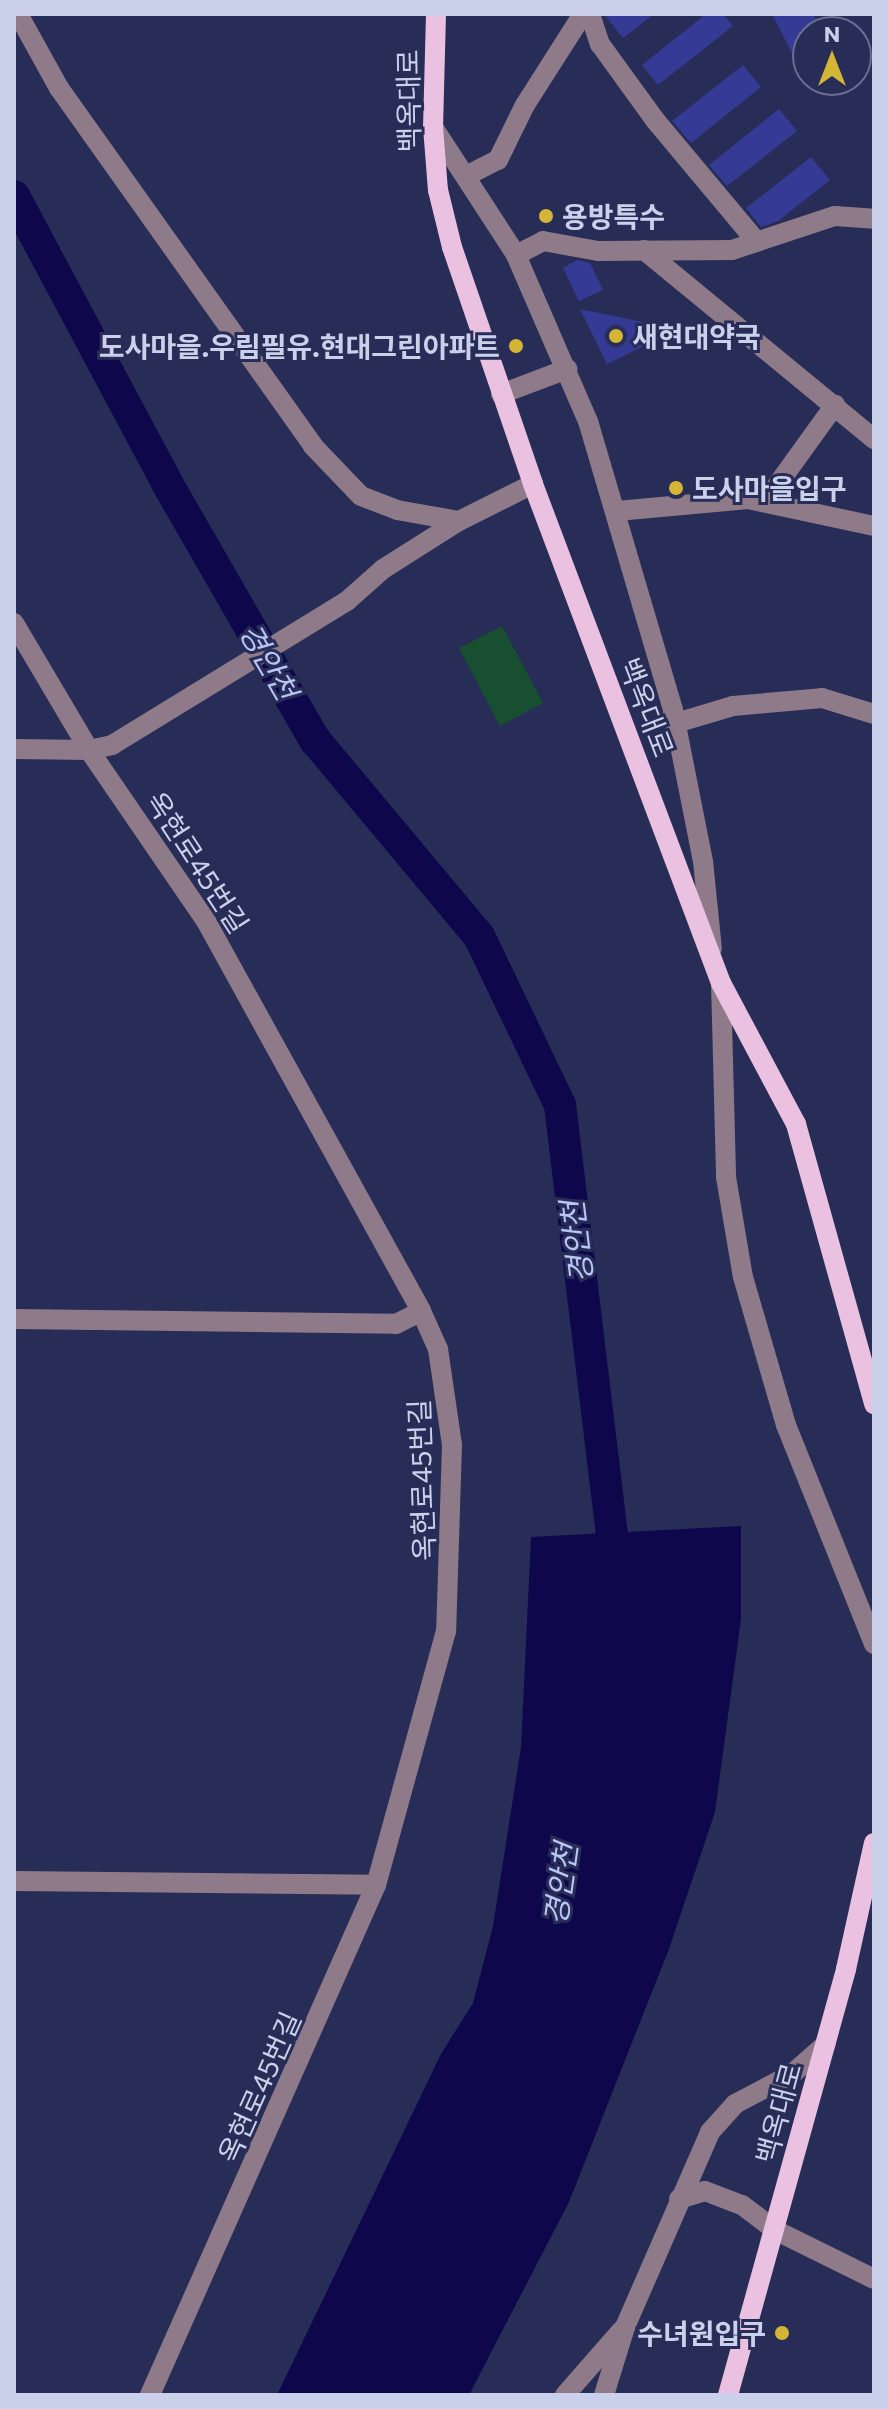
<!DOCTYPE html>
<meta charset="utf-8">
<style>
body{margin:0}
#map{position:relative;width:888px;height:2409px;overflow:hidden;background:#272d56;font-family:Commissioner,"Noto Sans KR",sans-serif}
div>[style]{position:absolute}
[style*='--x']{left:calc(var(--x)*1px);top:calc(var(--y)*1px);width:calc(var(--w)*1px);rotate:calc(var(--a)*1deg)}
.green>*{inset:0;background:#184f30}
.water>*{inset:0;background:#0f074c}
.river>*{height:32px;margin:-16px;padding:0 16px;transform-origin:16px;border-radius:16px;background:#0f074c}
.building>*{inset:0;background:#353b95}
.minor>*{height:20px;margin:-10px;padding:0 10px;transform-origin:10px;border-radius:10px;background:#8e7a89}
.major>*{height:20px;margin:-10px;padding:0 10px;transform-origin:10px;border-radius:10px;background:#ebc1e1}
.dots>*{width:22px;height:22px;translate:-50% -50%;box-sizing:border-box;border:4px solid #272d56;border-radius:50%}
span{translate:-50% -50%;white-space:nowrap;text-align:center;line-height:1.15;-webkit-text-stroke:6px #272d56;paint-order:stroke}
.street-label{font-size:28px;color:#cbd1eb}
.poi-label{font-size:28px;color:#cbd1eb;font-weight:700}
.left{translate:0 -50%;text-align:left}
.right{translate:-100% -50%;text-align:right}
.water-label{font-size:30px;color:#bac5f6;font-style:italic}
.frame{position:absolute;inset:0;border:16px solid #cbd1eb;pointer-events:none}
.north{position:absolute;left:792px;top:16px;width:80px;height:80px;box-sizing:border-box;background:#272d56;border:2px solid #696f92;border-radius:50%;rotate:0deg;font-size:22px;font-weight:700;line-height:32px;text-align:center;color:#cbd1eb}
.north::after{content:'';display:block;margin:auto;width:28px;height:36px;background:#d4b535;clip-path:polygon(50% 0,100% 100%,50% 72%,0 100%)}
</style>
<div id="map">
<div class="green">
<div style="clip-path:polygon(502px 626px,543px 703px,500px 726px,459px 648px)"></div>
</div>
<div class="water">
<div style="clip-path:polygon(741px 1526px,741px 1619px,715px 1812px,669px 1949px,569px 2202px,469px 2395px,277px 2395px,441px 2054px,473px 2003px,493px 1926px,521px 1747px,531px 1537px)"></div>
</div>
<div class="river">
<div style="--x:14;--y:196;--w:325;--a:61.9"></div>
<div style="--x:167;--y:483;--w:297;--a:60.1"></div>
<div style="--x:315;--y:740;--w:256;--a:50.1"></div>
<div style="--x:479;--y:936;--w:187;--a:64.4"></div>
<div style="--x:560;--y:1105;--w:434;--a:83.1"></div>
<div style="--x:612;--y:1536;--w:39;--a:99"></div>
</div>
<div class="building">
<div style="clip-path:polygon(604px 14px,654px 14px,623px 38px)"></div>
<div style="clip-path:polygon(706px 14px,723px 14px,733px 26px,658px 85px,642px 65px)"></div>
<div style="clip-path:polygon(772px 14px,813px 14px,822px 32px,808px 32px,808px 84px)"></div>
<div style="clip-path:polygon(743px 65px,761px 87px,691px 143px,672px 121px)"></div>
<div style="clip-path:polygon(779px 109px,797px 131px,727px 186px,709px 165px)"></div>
<div style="clip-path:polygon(811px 157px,830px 180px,778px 221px,761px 227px,746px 208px)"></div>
<div style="clip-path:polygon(577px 260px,590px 263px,603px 290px,579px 301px,563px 268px)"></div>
<div style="clip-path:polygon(580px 309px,643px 322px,652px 342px,607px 364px)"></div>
</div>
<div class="minor">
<div style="--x:18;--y:14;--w:85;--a:61"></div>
<div style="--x:59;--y:88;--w:439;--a:54.6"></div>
<div style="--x:313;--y:446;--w:69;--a:46.2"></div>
<div style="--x:361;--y:496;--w:39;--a:21"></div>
<div style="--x:397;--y:510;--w:63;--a:10.1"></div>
<div style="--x:590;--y:14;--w:32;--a:72"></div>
<div style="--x:600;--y:44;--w:94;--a:54.1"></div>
<div style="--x:655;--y:120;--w:158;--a:50.1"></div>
<div style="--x:433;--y:127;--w:153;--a:57"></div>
<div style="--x:516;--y:255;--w:181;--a:66.6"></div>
<div style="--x:588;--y:421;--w:301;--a:73.6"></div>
<div style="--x:673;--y:710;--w:154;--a:78.8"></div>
<div style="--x:703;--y:861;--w:88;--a:84.2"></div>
<div style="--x:466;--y:176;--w:36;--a:-27"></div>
<div style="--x:498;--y:160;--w:61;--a:-63.9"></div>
<div style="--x:525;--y:105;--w:108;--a:-57.5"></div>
<div style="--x:644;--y:250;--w:298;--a:39.4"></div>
<div style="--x:516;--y:255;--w:30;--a:-27"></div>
<div style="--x:543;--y:241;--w:56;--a:10.3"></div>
<div style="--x:598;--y:251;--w:134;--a:-0.4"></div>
<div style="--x:732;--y:250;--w:108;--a:-18.3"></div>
<div style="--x:835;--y:216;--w:39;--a:4"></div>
<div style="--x:501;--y:394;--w:71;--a:-20.7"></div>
<div style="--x:765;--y:502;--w:120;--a:-54.2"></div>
<div style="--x:617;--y:511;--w:132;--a:-5.2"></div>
<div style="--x:748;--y:499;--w:129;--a:12.1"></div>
<div style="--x:14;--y:623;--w:147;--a:59.4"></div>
<div style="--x:89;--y:750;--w:207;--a:55.6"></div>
<div style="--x:206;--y:921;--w:445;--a:61.1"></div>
<div style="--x:421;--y:1311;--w:42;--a:65.9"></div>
<div style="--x:438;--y:1349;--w:97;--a:81.7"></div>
<div style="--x:452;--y:1445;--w:186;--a:91.8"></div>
<div style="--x:446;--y:1631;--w:263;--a:105.4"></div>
<div style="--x:376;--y:1885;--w:558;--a:113.9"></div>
<div style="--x:676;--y:723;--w:59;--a:-16.6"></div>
<div style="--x:733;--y:706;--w:89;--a:-5.1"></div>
<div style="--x:822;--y:698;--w:54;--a:17.1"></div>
<div style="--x:14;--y:749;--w:75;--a:0.8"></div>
<div style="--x:89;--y:750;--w:24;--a:-12"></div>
<div style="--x:112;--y:745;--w:276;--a:-31.5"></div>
<div style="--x:347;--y:601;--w:48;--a:-41.6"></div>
<div style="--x:383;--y:569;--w:90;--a:-32.3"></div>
<div style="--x:459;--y:521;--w:83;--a:-26.6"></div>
<div style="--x:721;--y:983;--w:194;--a:88.5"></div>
<div style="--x:726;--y:1177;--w:101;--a:80.4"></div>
<div style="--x:743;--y:1277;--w:154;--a:73.8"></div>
<div style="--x:786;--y:1425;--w:236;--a:68.1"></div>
<div style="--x:14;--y:1319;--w:382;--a:0.7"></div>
<div style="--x:396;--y:1324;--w:28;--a:-27"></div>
<div style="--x:14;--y:1881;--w:362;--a:0.6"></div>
<div style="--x:679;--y:2199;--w:27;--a:-17"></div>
<div style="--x:705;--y:2191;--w:40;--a:21"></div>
<div style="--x:742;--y:2205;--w:41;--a:37.1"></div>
<div style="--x:775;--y:2230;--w:110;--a:26.3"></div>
<div style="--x:565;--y:2395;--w:86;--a:-48.8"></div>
<div style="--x:604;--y:2395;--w:71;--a:-72.8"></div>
<div style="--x:625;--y:2327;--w:213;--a:-66.4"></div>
<div style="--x:710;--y:2132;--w:38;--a:-48"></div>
<div style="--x:735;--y:2104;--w:64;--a:-27.8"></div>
<div style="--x:792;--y:2074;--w:45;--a:-41.4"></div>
</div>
<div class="major">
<div style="--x:436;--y:14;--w:113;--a:91.5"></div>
<div style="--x:433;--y:127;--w:63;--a:85.5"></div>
<div style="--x:438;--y:190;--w:59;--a:76.2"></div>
<div style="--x:452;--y:247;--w:250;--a:71.1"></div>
<div style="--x:533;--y:484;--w:533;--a:69.36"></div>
<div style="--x:721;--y:983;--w:160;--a:62"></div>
<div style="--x:796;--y:1124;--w:291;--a:74.4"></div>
<div style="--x:728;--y:2395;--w:442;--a:-74.5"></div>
<div style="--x:846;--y:1969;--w:129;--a:-77.5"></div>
</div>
<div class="dots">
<div style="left:546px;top:216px;background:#d4b535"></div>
<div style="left:616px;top:336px;background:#d4b535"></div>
<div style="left:516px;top:346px;background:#d4b535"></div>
<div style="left:676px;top:488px;background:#d4b535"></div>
<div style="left:782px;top:2333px;background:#d4b535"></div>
</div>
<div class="street-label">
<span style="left:408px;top:101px;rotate:-91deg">백옥대로</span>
<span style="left:647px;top:707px;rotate:69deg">백옥대로</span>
<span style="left:198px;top:862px;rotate:57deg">옥현로45번길</span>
<span style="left:421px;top:1480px;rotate:-92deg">옥현로45번길</span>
<span style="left:259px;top:2087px;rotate:-66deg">옥현로45번길</span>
<span style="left:778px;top:2113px;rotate:-75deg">백옥대로</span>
</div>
<div class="poi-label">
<span class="left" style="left:562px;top:216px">용방특수</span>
<span class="left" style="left:632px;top:336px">새현대약국</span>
<span class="right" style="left:500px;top:346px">도사마을.우림필유.현대그린아파트</span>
<span class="left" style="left:692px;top:488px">도사마을입구</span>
<span class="right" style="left:766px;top:2333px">수녀원입구</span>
</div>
<div class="water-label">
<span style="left:269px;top:661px;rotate:60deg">경안천</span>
<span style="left:576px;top:1242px;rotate:-97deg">경안천</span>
<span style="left:560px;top:1884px;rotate:-82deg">경안천</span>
</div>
<div class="frame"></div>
<div class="north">N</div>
</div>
